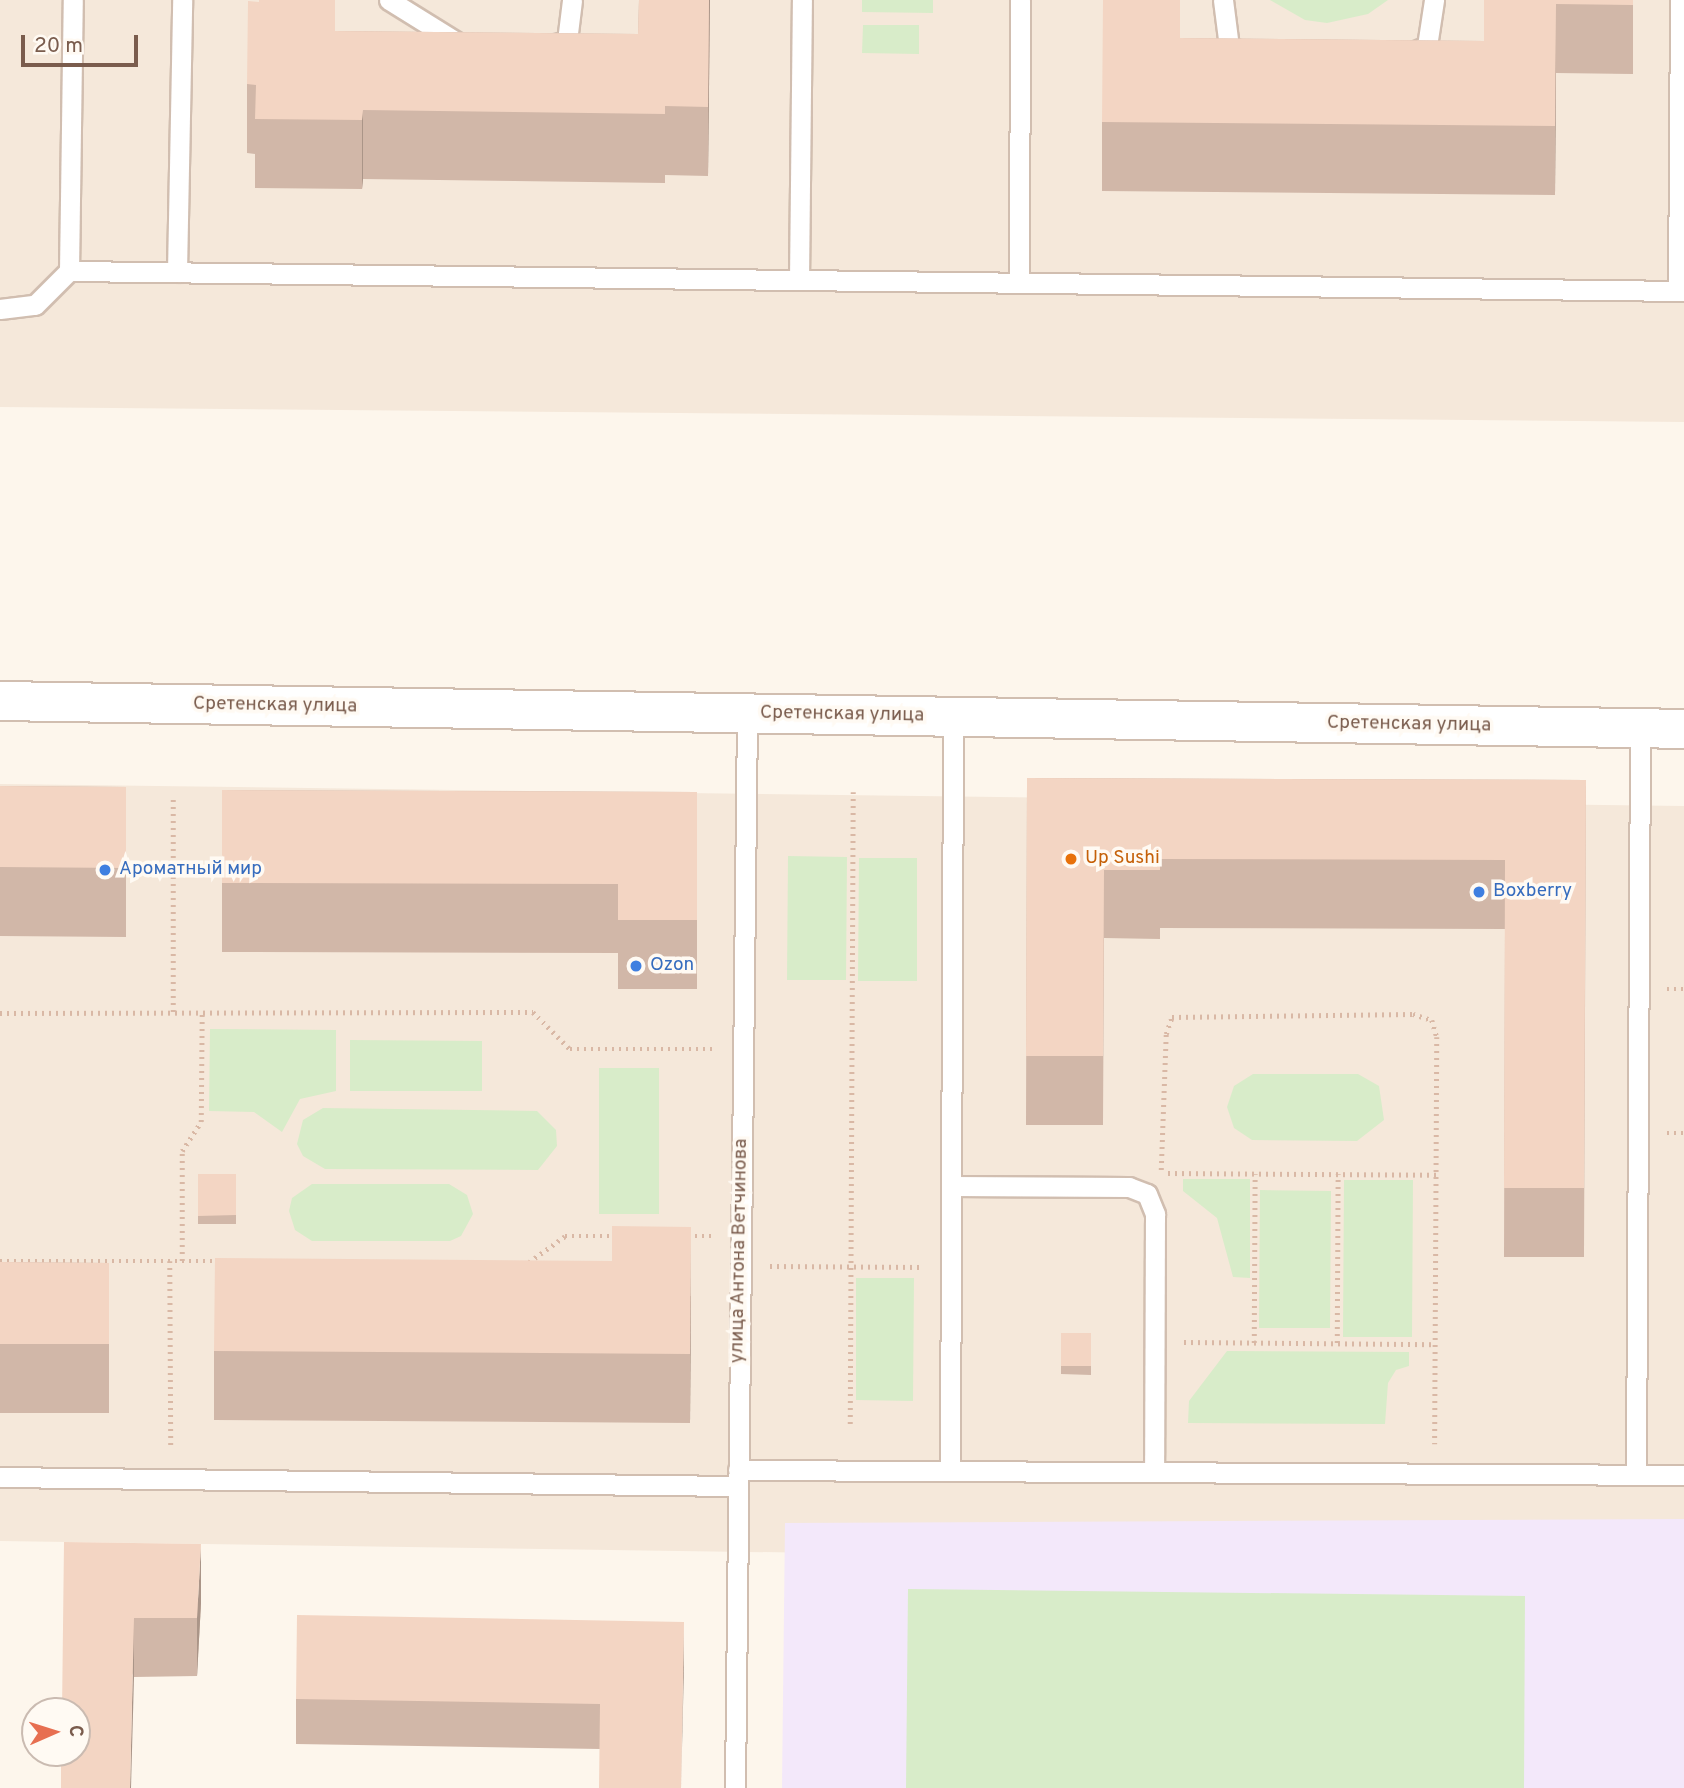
<!DOCTYPE html>
<meta charset="utf-8">
<style>
body{margin:0}
#map{position:relative;width:1684px;height:1788px;overflow:hidden;background:#fdf6ec;font-family:Overpass,sans-serif}
div>[style]{position:absolute}
[style*='--x']{left:calc(var(--x)*1px);top:calc(var(--y)*1px);width:calc(var(--w)*1px);rotate:calc(var(--a)*1deg)}
.residential>*{inset:0;background:#f5e8da}
.education>*{inset:0;background:#f3e8fa}
.green>*{inset:0;background:#d8ecc9}
.path>*{height:4.5px;margin-top:-2.25px;transform-origin:0;background:repeating-linear-gradient(90deg,#d9b8a5 0 2px,transparent 0 7px)}
.roads{filter:drop-shadow(2px 0 #d1beb0) drop-shadow(-2px 0 #d1beb0) drop-shadow(0 2px #d1beb0) drop-shadow(0 -2px #d1beb0)}
.lane>*{height:19px;margin:-9.5px;padding:0 9.5px;transform-origin:9.5px;border-radius:9.5px;background:#fff}
.street>*{height:38px;margin:-19px;padding:0 19px;transform-origin:19px;border-radius:19px;background:#fff}
.wall>*{inset:0;background:#d1b7a8}
.shaded-wall>*{inset:0;background:#aa9588}
.building>*{inset:0;background:#f3d5c3}
.dots>*{width:19px;height:19px;translate:-50% -50%;box-sizing:border-box;border:4px solid #fffaf3;border-radius:50%}
span{translate:-50% -50%;white-space:nowrap;text-align:center;line-height:1.15;-webkit-text-stroke:7px #fffaf3;paint-order:stroke}
.street-label{font-size:19px;color:#7a5c4d}
.food-label{font-size:19px;color:#c56008}
.left{translate:0 -50%;text-align:left}
.shop-label{font-size:19px;color:#366cbe}
.north{position:absolute;left:21px;top:1697px;width:70px;height:70px;box-sizing:border-box;background:#fffaf3;border:2px solid #cabbb1;border-radius:50%;rotate:87deg;font-size:19px;font-weight:700;line-height:28px;text-align:center;color:#7a5c4d}
.north::after{content:'';display:block;margin:auto;width:24px;height:32px;background:#e76f51;clip-path:polygon(50% 0,100% 100%,50% 72%,0 100%)}
.scale{position:absolute;left:21px;top:35px;width:117px;height:32px;box-sizing:border-box;border:4px solid #7a5c4d;border-top:0;padding-left:9px;font-size:21px;line-height:24px;white-space:nowrap;color:#7a5c4d;-webkit-text-stroke:5px #fffaf3;paint-order:stroke}
</style>
<div id="map">
<div class="residential">
<div style="clip-path:polygon(0 0,1684px 0,1684px 422px,0 407px)"></div>
<div style="clip-path:polygon(0 784px,1684px 806px,1684px 1544px,823px 1553px,0 1541px)"></div>
</div>
<div class="education">
<div style="clip-path:polygon(1684px 1519px,1684px 1788px,782px 1788px,785px 1523px)"></div>
</div>
<div class="green">
<div style="clip-path:polygon(862px 0,933px 0,933px 13px,862px 12px)"></div>
<div style="clip-path:polygon(1270px 0,1388px 0,1368px 14px,1327px 23px,1305px 20px)"></div>
<div style="clip-path:polygon(863px 25px,919px 25px,919px 54px,862px 53px)"></div>
<div style="clip-path:polygon(788px 856px,847px 857px,846px 980px,787px 980px)"></div>
<div style="clip-path:polygon(859px 858px,917px 858px,917px 981px,858px 981px)"></div>
<div style="clip-path:polygon(210px 1029px,336px 1030px,336px 1091px,300px 1099px,282px 1132px,254px 1112px,209px 1111px)"></div>
<div style="clip-path:polygon(350px 1040px,482px 1041px,482px 1091px,350px 1091px)"></div>
<div style="clip-path:polygon(599px 1068px,659px 1068px,659px 1214px,599px 1214px)"></div>
<div style="clip-path:polygon(1253px 1074px,1358px 1074px,1379px 1086px,1384px 1120px,1357px 1141px,1252px 1140px,1234px 1128px,1227px 1107px,1234px 1086px)"></div>
<div style="clip-path:polygon(323px 1108px,537px 1111px,556px 1130px,557px 1146px,538px 1170px,325px 1169px,303px 1156px,297px 1144px,303px 1120px)"></div>
<div style="clip-path:polygon(1183px 1179px,1250px 1179px,1250px 1278px,1233px 1277px,1217px 1218px,1183px 1191px)"></div>
<div style="clip-path:polygon(1344px 1180px,1413px 1180px,1412px 1337px,1343px 1337px)"></div>
<div style="clip-path:polygon(312px 1184px,449px 1184px,467px 1195px,473px 1214px,461px 1236px,450px 1241px,312px 1241px,295px 1230px,289px 1211px,292px 1198px)"></div>
<div style="clip-path:polygon(1260px 1190px,1331px 1191px,1330px 1328px,1259px 1328px)"></div>
<div style="clip-path:polygon(856px 1278px,914px 1278px,913px 1401px,856px 1400px)"></div>
<div style="clip-path:polygon(1227px 1351px,1409px 1352px,1409px 1366px,1396px 1370px,1388px 1383px,1385px 1424px,1188px 1423px,1189px 1401px)"></div>
<div style="clip-path:polygon(908px 1589px,1525px 1596px,1524px 1788px,906px 1788px)"></div>
</div>
<div class="path">
<div style="--x:1667;--y:989;--w:17;--a:0"></div>
<div style="--x:173;--y:1012;--w:213;--a:-90"></div>
<div style="--x:0;--y:1013;--w:533;--a:-0.11"></div>
<div style="--x:533;--y:1012;--w:52;--a:45"></div>
<div style="--x:570;--y:1049;--w:144;--a:0"></div>
<div style="--x:1667;--y:1133;--w:17;--a:0"></div>
<div style="--x:1161;--y:1170;--w:136;--a:-87.9"></div>
<div style="--x:1166;--y:1034;--w:18;--a:-71"></div>
<div style="--x:1172;--y:1017;--w:241;--a:-0.7"></div>
<div style="--x:1413;--y:1014;--w:20;--a:18"></div>
<div style="--x:1432;--y:1020;--w:18;--a:74"></div>
<div style="--x:1437;--y:1037;--w:407;--a:90.3"></div>
<div style="--x:1168;--y:1173;--w:268;--a:0.4"></div>
<div style="--x:688;--y:1236;--w:23;--a:0"></div>
<div style="--x:0;--y:1261;--w:220;--a:0"></div>
<div style="--x:170;--y:1261;--w:188;--a:89.7"></div>
<div style="--x:182;--y:1261;--w:110;--a:-90"></div>
<div style="--x:182;--y:1151;--w:35;--a:-57"></div>
<div style="--x:201;--y:1122;--w:110;--a:-89.5"></div>
<div style="--x:529;--y:1262;--w:44;--a:-35.8"></div>
<div style="--x:565;--y:1236;--w:52;--a:0"></div>
<div style="--x:770;--y:1266;--w:152;--a:0.4"></div>
<div style="--x:1184;--y:1342;--w:252;--a:0.5"></div>
<div style="--x:1254;--y:1343;--w:169;--a:-89.7"></div>
<div style="--x:1337;--y:1343;--w:169;--a:-89.7"></div>
<div style="--x:850;--y:1424;--w:632;--a:-89.73"></div>
</div>
<div class="roads">
<div class="lane">
<div style="--x:389;--y:0;--w:81;--a:31.9"></div>
<div style="--x:1223;--y:0;--w:47;--a:82.7"></div>
<div style="--x:1229;--y:47;--w:16;--a:18"></div>
<div style="--x:551;--y:45;--w:16;--a:-14"></div>
<div style="--x:567;--y:41;--w:41;--a:-83"></div>
<div style="--x:1411;--y:53;--w:17;--a:-24"></div>
<div style="--x:1427;--y:46;--w:47;--a:-81.3"></div>
<div style="--x:69;--y:271;--w:271;--a:-89.2"></div>
<div style="--x:177;--y:272;--w:272;--a:-88.9"></div>
<div style="--x:799;--y:280;--w:280;--a:-89.4"></div>
<div style="--x:1019;--y:283;--w:283;--a:-89.8"></div>
<div style="--x:1678;--y:291;--w:291;--a:-89.6"></div>
<div style="--x:0;--y:309;--w:35;--a:-7"></div>
<div style="--x:35;--y:305;--w:48;--a:-45"></div>
<div style="--x:69;--y:271;--w:1615;--a:0.71"></div>
<div style="--x:951;--y:1186;--w:178;--a:0.3"></div>
<div style="--x:1129;--y:1187;--w:19;--a:21"></div>
<div style="--x:1147;--y:1194;--w:22;--a:68"></div>
<div style="--x:1155;--y:1214;--w:258;--a:90.2"></div>
<div style="--x:738;--y:1470;--w:946;--a:0.3"></div>
<div style="--x:950;--y:1471;--w:754;--a:-89.77"></div>
<div style="--x:1636;--y:1474;--w:745;--a:-89.69"></div>
<div style="--x:0;--y:1477;--w:738;--a:0.7"></div>
<div style="--x:735;--y:1788;--w:1074;--a:-89.36"></div>
</div>
<div class="street">
<div style="--x:0;--y:701;--w:1684;--a:0.95"></div>
</div>
</div>
<div class="wall">
<div style="clip-path:polygon(639px 0,710px 0,708px 176px,665px 175px,665px 183px,363px 179px,362px 189px,255px 188px,255px 154px,247px 153px,247px 84px,335px 31px,638px 34px)"></div>
<div style="clip-path:polygon(1484px 0,1633px 0,1633px 74px,1556px 73px,1555px 195px,1102px 191px,1102px 122px,1180px 38px,1484px 41px)"></div>
<div style="clip-path:polygon(1027px 778px,1586px 780px,1584px 1257px,1504px 1257px,1505px 929px,1160px 928px,1160px 939px,1104px 938px,1103px 1125px,1026px 1125px)"></div>
<div style="clip-path:polygon(0 786px,126px 787px,126px 937px,0 936px)"></div>
<div style="clip-path:polygon(222px 790px,697px 792px,697px 989px,618px 989px,618px 953px,222px 952px)"></div>
<div style="clip-path:polygon(198px 1174px,236px 1174px,236px 1224px,198px 1224px)"></div>
<div style="clip-path:polygon(0 1262px,109px 1263px,109px 1413px,0 1413px)"></div>
<div style="clip-path:polygon(691px 1296px,690px 1423px,214px 1420px,214px 1351px)"></div>
<div style="clip-path:polygon(1061px 1333px,1091px 1333px,1091px 1375px,1061px 1374px)"></div>
<div style="clip-path:polygon(64px 1542px,201px 1603px,197px 1676px,134px 1677px)"></div>
<div style="clip-path:polygon(684px 1667px,600px 1749px,296px 1744px,296px 1699px)"></div>
</div>
<div class="shaded-wall">
<div style="clip-path:polygon(709px 0,710px 0,708px 176px,708px 107px)"></div>
<div style="clip-path:polygon(1556px 4px,1556px 73px,1555px 195px,1555px 126px)"></div>
<div style="clip-path:polygon(363px 110px,363px 179px,362px 189px,362px 120px)"></div>
<div style="clip-path:polygon(691px 1227px,691px 1296px,690px 1423px,690px 1354px)"></div>
<div style="clip-path:polygon(201px 1544px,201px 1603px,197px 1676px,197px 1618px)"></div>
<div style="clip-path:polygon(134px 1618px,134px 1677px,131px 1788px,130px 1788px)"></div>
<div style="clip-path:polygon(684px 1622px,684px 1667px,681px 1788px)"></div>
</div>
<div class="building">
<div style="clip-path:polygon(259px 0,335px 0,335px 31px,638px 34px,639px 0,709px 0,708px 107px,665px 106px,665px 114px,363px 110px,362px 120px,255px 119px,256px 85px,247px 84px,248px 1px,259px 2px)"></div>
<div style="clip-path:polygon(1103px 0,1180px 0,1180px 38px,1484px 41px,1484px 0,1633px 0,1633px 5px,1556px 4px,1555px 126px,1102px 122px)"></div>
<div style="clip-path:polygon(1027px 778px,1586px 780px,1584px 1188px,1504px 1188px,1505px 860px,1160px 859px,1160px 870px,1104px 870px,1103px 1056px,1026px 1056px)"></div>
<div style="clip-path:polygon(0 786px,126px 787px,126px 868px,0 867px)"></div>
<div style="clip-path:polygon(222px 790px,697px 792px,697px 920px,618px 920px,618px 884px,222px 883px)"></div>
<div style="clip-path:polygon(198px 1174px,236px 1174px,236px 1215px,198px 1216px)"></div>
<div style="clip-path:polygon(612px 1226px,691px 1227px,690px 1354px,214px 1351px,215px 1258px,612px 1261px)"></div>
<div style="clip-path:polygon(0 1262px,109px 1263px,109px 1344px,0 1344px)"></div>
<div style="clip-path:polygon(1061px 1333px,1091px 1333px,1091px 1366px,1061px 1366px)"></div>
<div style="clip-path:polygon(64px 1542px,201px 1544px,197px 1618px,134px 1618px,130px 1788px,61px 1788px,61px 1753px,77px 1753px,77px 1711px,62px 1711px)"></div>
<div style="clip-path:polygon(297px 1615px,684px 1622px,681px 1788px,599px 1788px,600px 1704px,296px 1699px)"></div>
</div>
<div class="dots">
<div style="left:1071px;top:859px;background:#e8710a"></div>
<div style="left:105px;top:870px;background:#3f7fe0"></div>
<div style="left:1479px;top:892px;background:#3f7fe0"></div>
<div style="left:636px;top:966px;background:#3f7fe0"></div>
</div>
<div class="street-label">
<span style="left:275px;top:706px;rotate:1deg">Сретенская улица</span>
<span style="left:842px;top:715px;rotate:1deg">Сретенская улица</span>
<span style="left:1409px;top:725px;rotate:1deg">Сретенская улица</span>
<span style="left:740px;top:1251px;rotate:-89deg">улица Антона Ветчинова</span>
</div>
<div class="food-label">
<span class="left" style="left:1085px;top:859px">Up Sushi</span>
</div>
<div class="shop-label">
<span class="left" style="left:119px;top:870px">Ароматный мир</span>
<span class="left" style="left:1493px;top:892px">Boxberry</span>
<span class="left" style="left:650px;top:966px">Ozon</span>
</div>
<div class="north">С</div>
<div class="scale">20 m</div>
</div>
